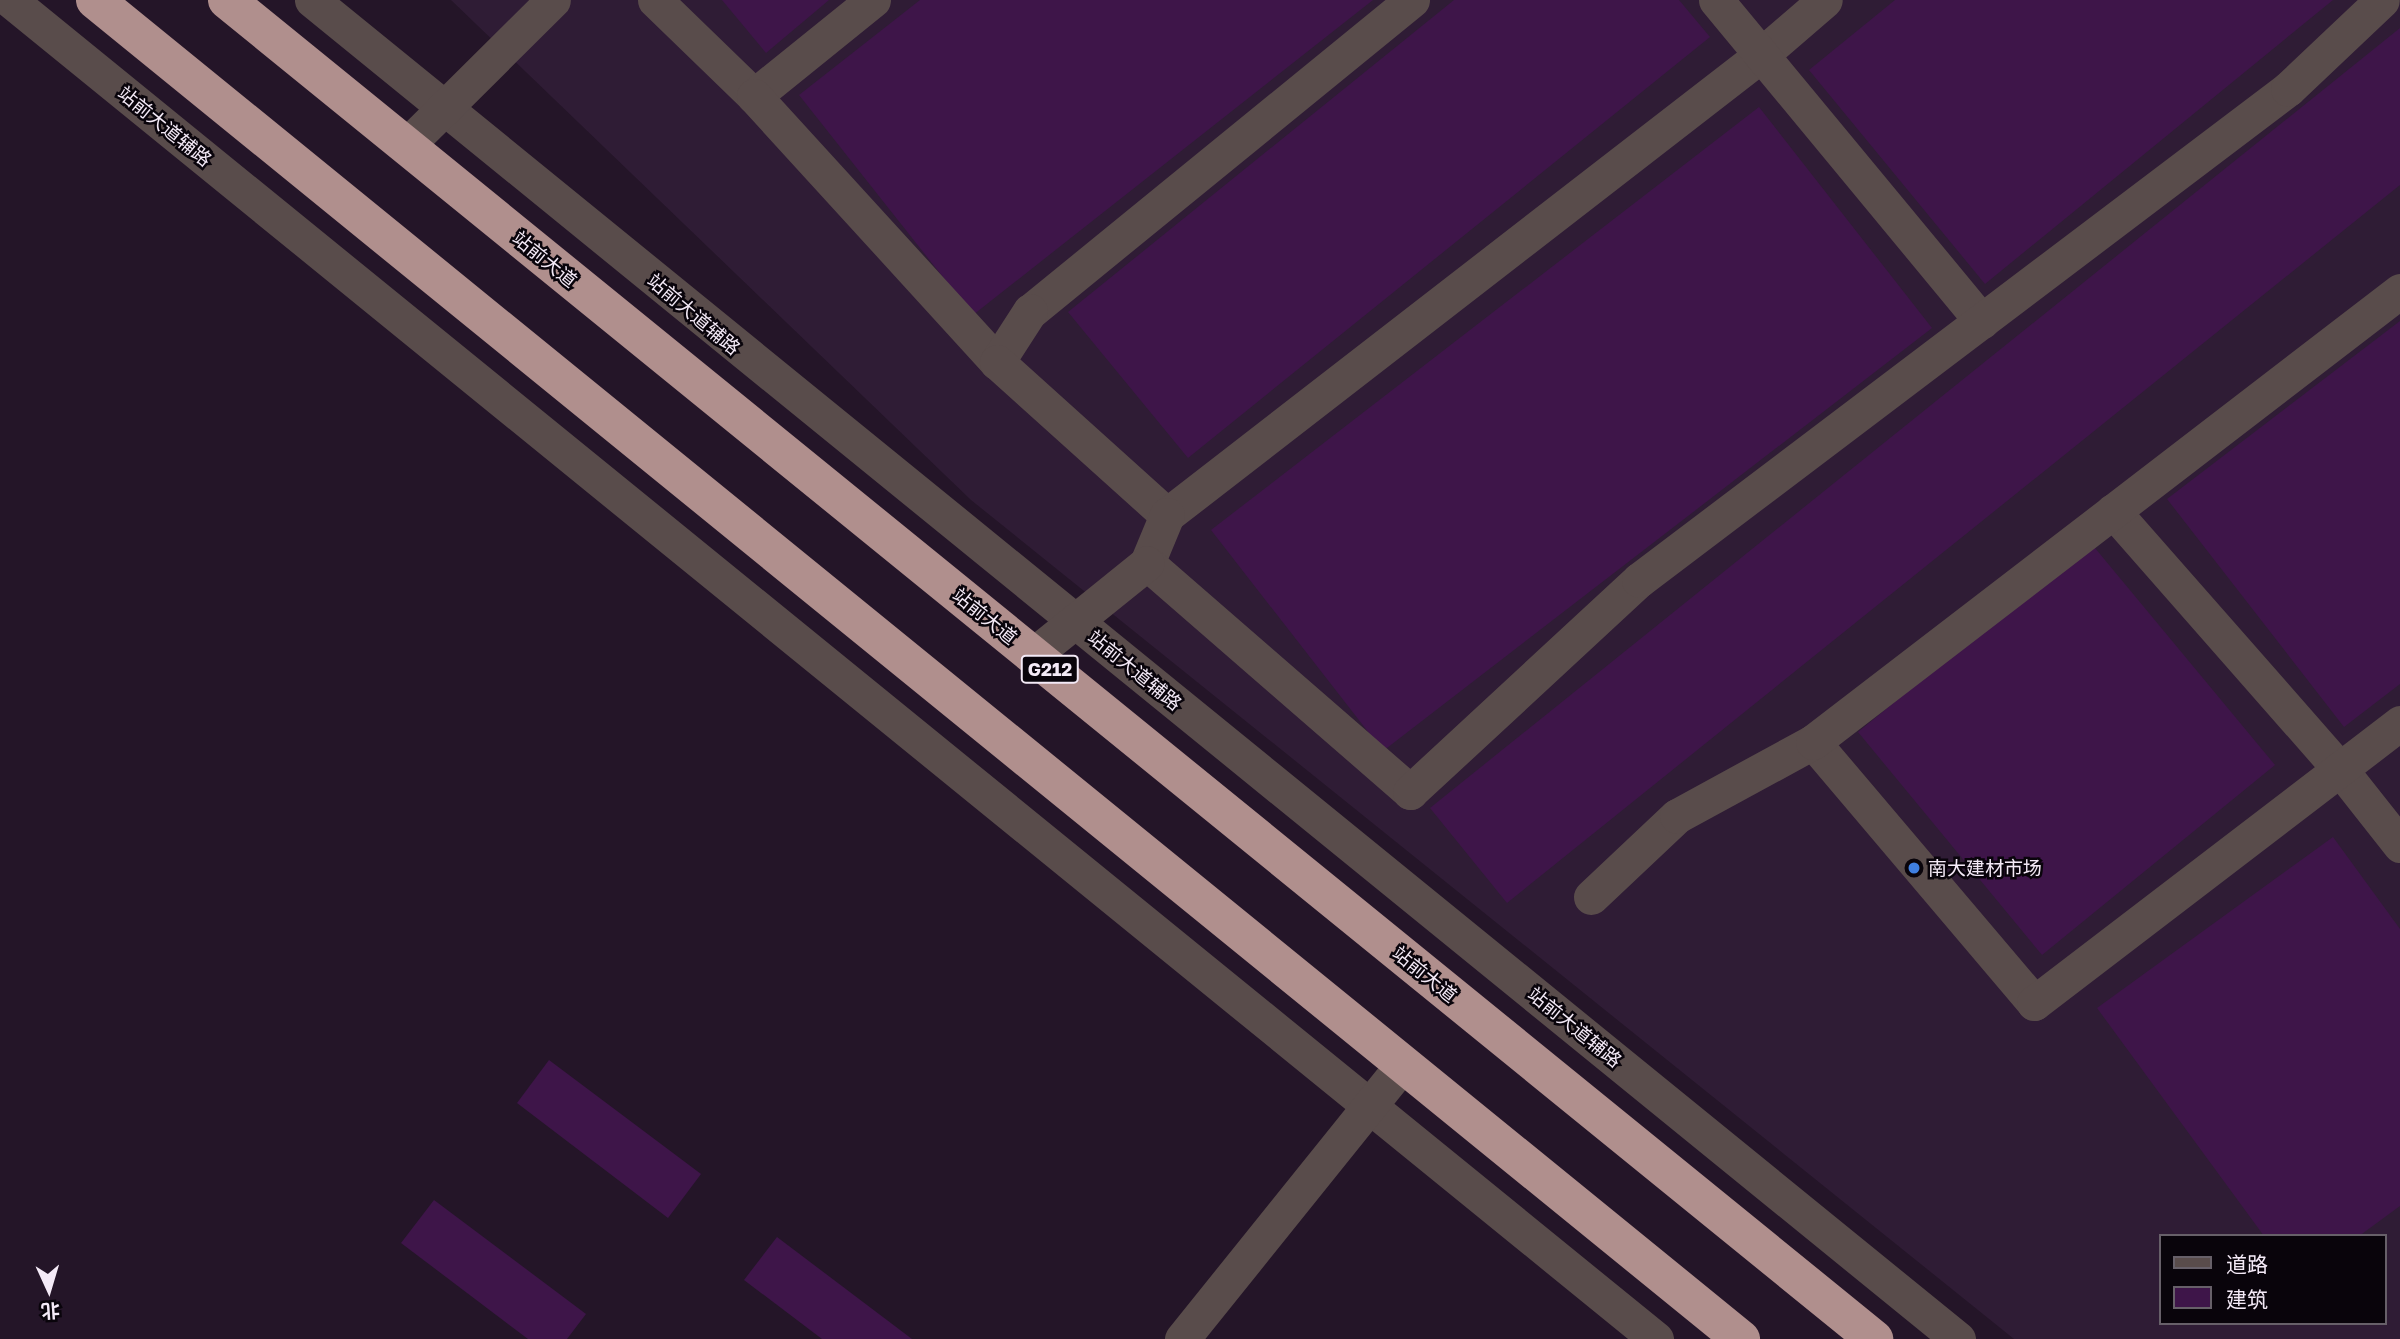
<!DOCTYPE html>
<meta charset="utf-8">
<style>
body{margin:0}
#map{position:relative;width:2400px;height:1339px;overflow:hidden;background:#241528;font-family:"Golos Text","Noto Sans SC",sans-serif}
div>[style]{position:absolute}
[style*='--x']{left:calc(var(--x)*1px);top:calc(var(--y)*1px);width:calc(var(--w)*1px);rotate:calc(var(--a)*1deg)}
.built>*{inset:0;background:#2f1c35}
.building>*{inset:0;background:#3e1549}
.minor>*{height:35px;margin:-17.5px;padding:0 17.5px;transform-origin:17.5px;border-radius:17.5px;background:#594c4b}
.highway>*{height:38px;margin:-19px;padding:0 19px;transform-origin:19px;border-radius:19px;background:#b08f8d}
.dots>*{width:19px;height:19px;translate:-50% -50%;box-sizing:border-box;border:4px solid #09040b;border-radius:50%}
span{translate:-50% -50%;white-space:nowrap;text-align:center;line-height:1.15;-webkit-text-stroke:5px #09040b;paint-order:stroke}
.shield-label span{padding:2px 5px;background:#09040b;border:2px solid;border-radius:5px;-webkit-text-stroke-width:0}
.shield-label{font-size:18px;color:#f4eaf7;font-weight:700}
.street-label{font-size:19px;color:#f4eaf7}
.poi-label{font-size:19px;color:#f4eaf7}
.left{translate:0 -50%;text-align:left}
.legend{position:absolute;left:2159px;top:1234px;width:228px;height:91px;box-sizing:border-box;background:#09040b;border:2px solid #676069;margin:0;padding:9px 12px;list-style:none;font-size:21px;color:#f4eaf7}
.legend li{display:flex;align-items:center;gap:14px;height:35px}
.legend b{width:35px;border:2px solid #676069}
.north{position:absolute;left:14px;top:1255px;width:70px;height:70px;-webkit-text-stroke:5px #09040b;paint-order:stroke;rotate:176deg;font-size:19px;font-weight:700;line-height:28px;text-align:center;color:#f4eaf7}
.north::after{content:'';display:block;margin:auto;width:24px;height:32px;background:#f4eaf7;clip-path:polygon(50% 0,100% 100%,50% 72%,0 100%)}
</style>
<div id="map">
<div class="built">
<div style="clip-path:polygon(evenodd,451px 0,2400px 0,2400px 1339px,2014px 1339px,971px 500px,451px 0,2160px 1236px,2384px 1236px,2384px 1323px,2160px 1323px,2160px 1236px)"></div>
</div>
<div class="building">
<div style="clip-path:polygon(722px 0,829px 0,766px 53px)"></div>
<div style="clip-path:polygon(920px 0,1373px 0,973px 315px,799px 95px)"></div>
<div style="clip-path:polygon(1454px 0,1679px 0,1710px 37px,1188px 458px,1068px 312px)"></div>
<div style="clip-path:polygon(1895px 0,2333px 0,1985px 284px,1809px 70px)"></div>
<div style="clip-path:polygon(2400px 28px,2400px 185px,1507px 903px,1430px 808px)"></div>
<div style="clip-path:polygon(1759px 107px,1932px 328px,1383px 751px,1211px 530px)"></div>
<div style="clip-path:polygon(2400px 321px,2400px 684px,2344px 727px,2167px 499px)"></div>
<div style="clip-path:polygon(2090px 542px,2275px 765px,2042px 955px,1858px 732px)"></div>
<div style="clip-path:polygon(2333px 837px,2400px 929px,2400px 1206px,2359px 1236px,2264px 1236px,2097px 1008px)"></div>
<div style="clip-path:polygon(549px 1060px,701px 1174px,668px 1218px,517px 1103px)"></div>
<div style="clip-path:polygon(434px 1200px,586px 1314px,567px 1339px,528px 1339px,401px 1243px)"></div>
<div style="clip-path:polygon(777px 1237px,912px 1339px,822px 1339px,744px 1280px)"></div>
</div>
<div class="minor">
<div style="--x:10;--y:0;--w:2122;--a:39.13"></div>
<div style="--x:312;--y:0;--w:2122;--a:39.13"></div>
<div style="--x:655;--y:0;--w:138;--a:44.1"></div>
<div style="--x:873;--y:0;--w:153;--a:141.1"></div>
<div style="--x:754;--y:96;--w:360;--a:47.6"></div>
<div style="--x:1412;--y:0;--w:493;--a:140.8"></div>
<div style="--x:1030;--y:311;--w:61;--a:122.9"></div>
<div style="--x:997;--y:362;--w:229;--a:42"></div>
<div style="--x:1167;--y:515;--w:751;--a:-37.75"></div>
<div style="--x:1761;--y:55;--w:84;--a:-40.7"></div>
<div style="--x:1716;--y:0;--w:417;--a:50.4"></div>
<div style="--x:406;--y:146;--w:207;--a:-44.8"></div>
<div style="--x:2113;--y:511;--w:344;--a:48.7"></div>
<div style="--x:2340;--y:769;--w:97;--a:51.7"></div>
<div style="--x:1167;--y:515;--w:52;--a:112.6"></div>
<div style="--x:1147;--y:563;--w:349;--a:41"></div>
<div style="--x:1410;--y:792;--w:312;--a:-42.8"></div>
<div style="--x:1639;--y:580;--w:814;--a:-37.11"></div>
<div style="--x:2288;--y:89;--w:129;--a:-43.4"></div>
<div style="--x:1033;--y:655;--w:146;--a:-38.9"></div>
<div style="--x:1813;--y:742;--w:342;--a:49.7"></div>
<div style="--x:2034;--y:1003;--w:461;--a:-37.4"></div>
<div style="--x:1591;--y:897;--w:118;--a:-43.3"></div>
<div style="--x:1677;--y:816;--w:155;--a:-28.6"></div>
<div style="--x:1813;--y:742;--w:740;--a:-37.54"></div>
<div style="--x:1182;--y:1339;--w:353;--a:-51.2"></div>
</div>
<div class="highway">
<div style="--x:95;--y:0;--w:2122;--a:39.13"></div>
<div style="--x:227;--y:0;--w:2123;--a:39.11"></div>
</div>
<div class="dots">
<div style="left:1914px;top:868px;background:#3f7fe0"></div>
</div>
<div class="shield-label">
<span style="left:1050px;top:669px">G212</span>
</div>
<div class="street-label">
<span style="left:165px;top:126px;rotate:39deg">站前大道辅路</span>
<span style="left:545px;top:259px;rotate:39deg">站前大道</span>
<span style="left:694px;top:314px;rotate:40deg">站前大道辅路</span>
<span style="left:985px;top:616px;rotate:39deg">站前大道</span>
<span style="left:1135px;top:670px;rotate:39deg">站前大道辅路</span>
<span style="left:1425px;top:974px;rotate:39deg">站前大道</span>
<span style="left:1575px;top:1027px;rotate:39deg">站前大道辅路</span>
</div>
<div class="poi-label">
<span class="left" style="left:1928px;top:868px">南大建材市场</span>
</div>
<ul class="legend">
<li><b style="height:9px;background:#594c4b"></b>道路</li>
<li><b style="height:19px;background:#3e1549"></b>建筑</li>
</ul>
<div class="north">北</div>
</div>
